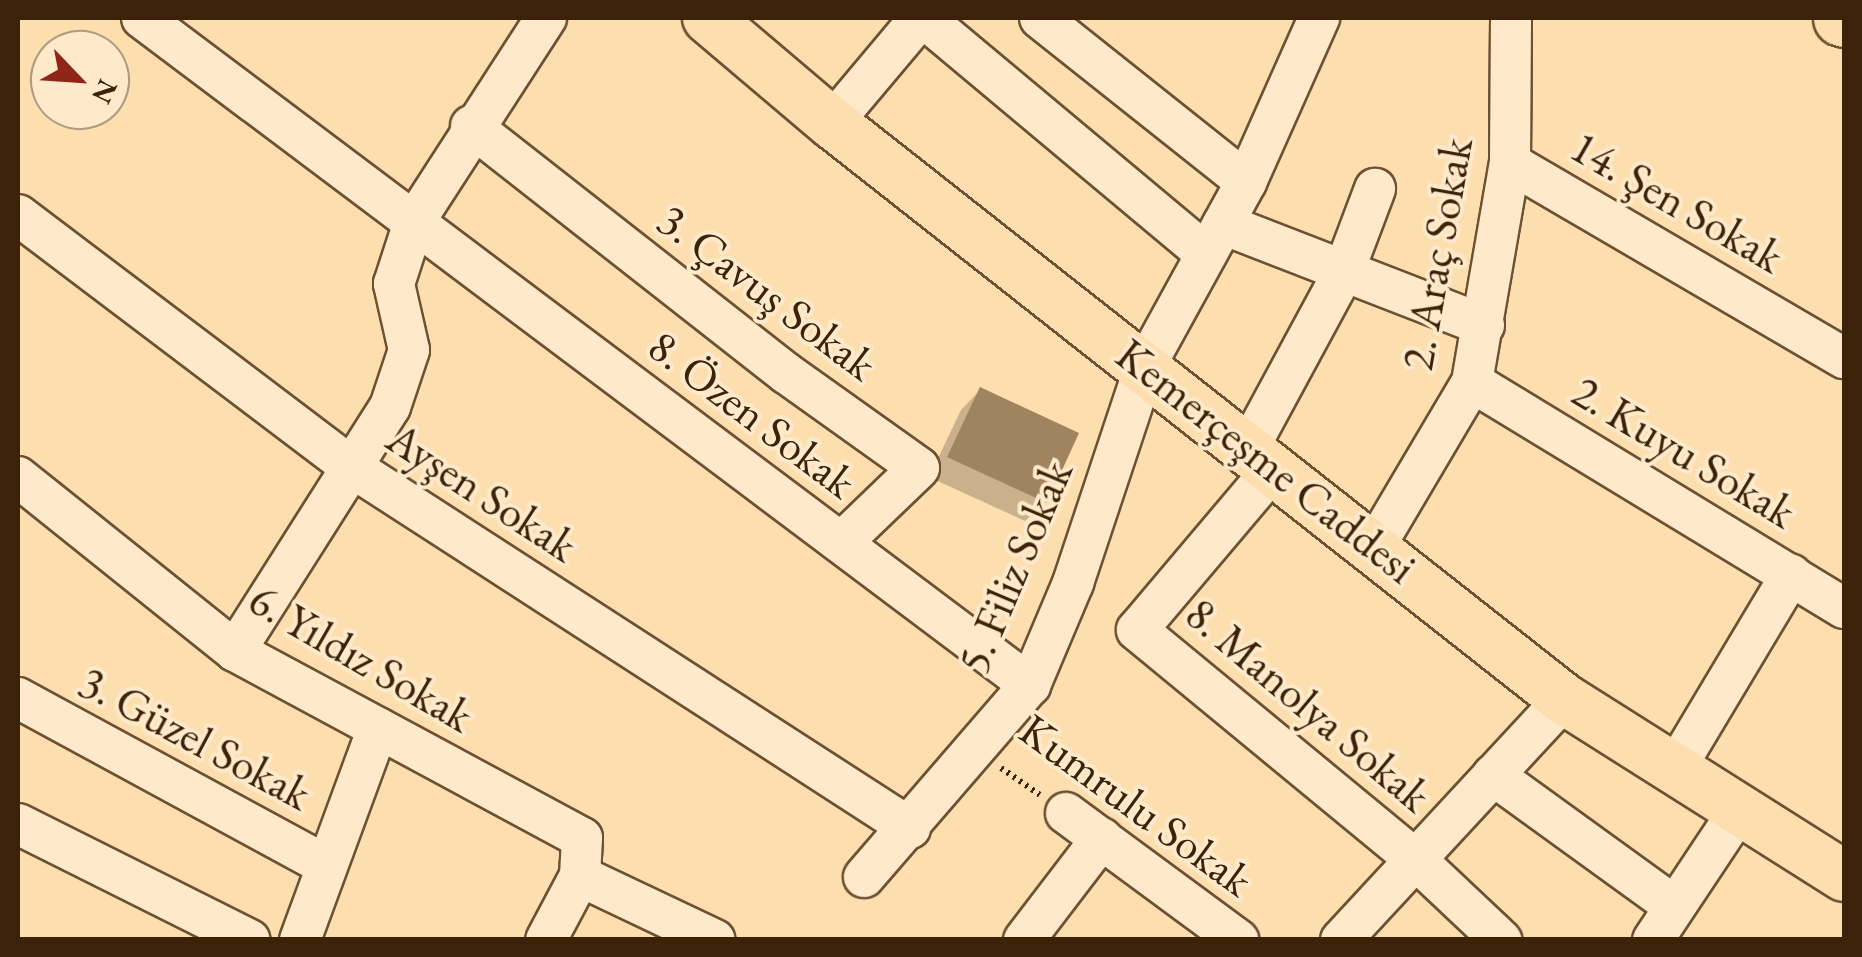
<!DOCTYPE html>
<meta charset="utf-8">
<style>
body{margin:0}
#map{position:relative;width:1862px;height:957px;overflow:hidden;background:#fddeaf;font-family:"EB Garamond",serif}
div>[style]{position:absolute}
[style*='--x']{left:calc(var(--x)*1px);top:calc(var(--y)*1px);width:calc(var(--w)*1px);rotate:calc(var(--a)*1deg)}
.shadow>*{inset:0;background:#0003}
.building>*{inset:0;background:#a0845f}
.path>*{height:6px;margin-top:-3px;transform-origin:0;background:repeating-linear-gradient(90deg,#3b2208 0 2.5px,transparent 0 7.5px)}
.roads{filter:drop-shadow(2px 0 #6c5132) drop-shadow(-2px 0 #6c5132) drop-shadow(0 2px #6c5132) drop-shadow(0 -2px #6c5132)}
.minor>*{height:40px;margin:-20px;padding:0 20px;transform-origin:20px;border-radius:20px;background:#feeacb}
.major>*{height:50px;margin:-25px;padding:0 25px;transform-origin:25px;border-radius:25px;background:#fddeaf}
.highway>*{height:55px;margin:-27.5px;padding:0 27.5px;transform-origin:27.5px;border-radius:27.5px;background:#fddeaf}
span{translate:-50% -50%;white-space:nowrap;text-align:center;line-height:1.15;-webkit-text-stroke:8px #feeacb;paint-order:stroke}
.street-label{font-size:45px;color:#3b2208}
.frame{position:absolute;inset:0;border:20px solid #3b2208;pointer-events:none}
.north{position:absolute;left:30px;top:30px;width:100px;height:100px;box-sizing:border-box;background:#feeacb;border:2px solid #b09a7d;border-radius:50%;rotate:115deg;font-size:28px;font-weight:700;line-height:40px;text-align:center;color:#3b2208}
.north::after{content:'';display:block;margin:auto;width:35px;height:45px;background:#8f2418;clip-path:polygon(50% 0,100% 100%,50% 72%,0 100%)}
</style>
<div id="map">
<div class="shadow">
<div style="clip-path:polygon(980px 390px,1045px 502px,1025px 521px,929px 477px,961px 410px)"></div>
</div>
<div class="building">
<div style="clip-path:polygon(980px 387px,1079px 433px,1047px 503px,947px 457px)"></div>
</div>
<div class="path">
<div style="--x:1001;--y:768;--w:47;--a:34.7"></div>
</div>
<div class="roads">
<div class="minor">
<div style="--x:142;--y:18;--w:1111;--a:36.91"></div>
<div style="--x:924;--y:18;--w:368;--a:39.9"></div>
<div style="--x:1040;--y:18;--w:263;--a:38.5"></div>
<div style="--x:832;--y:123;--w:137;--a:-50"></div>
<div style="--x:471;--y:126;--w:400;--a:38.1"></div>
<div style="--x:786;--y:373;--w:163;--a:35.5"></div>
<div style="--x:919;--y:468;--w:108;--a:136.1"></div>
<div style="--x:1510;--y:163;--w:387;--a:30.3"></div>
<div style="--x:18;--y:215;--w:416;--a:37.1"></div>
<div style="--x:350;--y:466;--w:667;--a:32.88"></div>
<div style="--x:1223;--y:224;--w:280;--a:21.2"></div>
<div style="--x:1472;--y:382;--w:435;--a:31.3"></div>
<div style="--x:1249;--y:447;--w:200;--a:-61.6"></div>
<div style="--x:1344;--y:271;--w:88;--a:-69.3"></div>
<div style="--x:1274;--y:468;--w:212;--a:130.2"></div>
<div style="--x:1137;--y:630;--w:359;--a:39.5"></div>
<div style="--x:1414;--y:858;--w:120;--a:43.3"></div>
<div style="--x:18;--y:477;--w:278;--a:38.7"></div>
<div style="--x:235;--y:651;--w:394;--a:28.3"></div>
<div style="--x:582;--y:838;--w:38;--a:93"></div>
<div style="--x:580;--y:876;--w:72;--a:118"></div>
<div style="--x:1375;--y:546;--w:191;--a:-59.4"></div>
<div style="--x:1472;--y:382;--w:222;--a:-80.2"></div>
<div style="--x:1510;--y:163;--w:145;--a:-89.6"></div>
<div style="--x:235;--y:651;--w:289;--a:-57.6"></div>
<div style="--x:390;--y:407;--w:60;--a:-71.6"></div>
<div style="--x:409;--y:350;--w:68;--a:-102.8"></div>
<div style="--x:394;--y:284;--w:65;--a:-72.1"></div>
<div style="--x:414;--y:222;--w:243;--a:-57.1"></div>
<div style="--x:18;--y:698;--w:350;--a:28.5"></div>
<div style="--x:1673;--y:772;--w:230;--a:-59.1"></div>
<div style="--x:1493;--y:775;--w:223;--a:35.9"></div>
<div style="--x:1066;--y:813;--w:214;--a:36.4"></div>
<div style="--x:18;--y:824;--w:259;--a:26.6"></div>
<div style="--x:580;--y:876;--w:149;--a:25.4"></div>
<div style="--x:864;--y:877;--w:254;--a:-49.2"></div>
<div style="--x:1030;--y:685;--w:111;--a:-67.1"></div>
<div style="--x:1073;--y:583;--w:229;--a:-71.6"></div>
<div style="--x:1145;--y:366;--w:210;--a:-61.2"></div>
<div style="--x:1246;--y:182;--w:180;--a:-66"></div>
<div style="--x:300;--y:940;--w:226;--a:-69.8"></div>
<div style="--x:1024;--y:940;--w:128;--a:-52.6"></div>
<div style="--x:1341;--y:940;--w:328;--a:-47.2"></div>
<div style="--x:1653;--y:940;--w:154;--a:-56.4"></div>
</div>
<div class="major">
<div style="--x:708;--y:18;--w:162;--a:40.3"></div>
<div style="--x:832;--y:123;--w:931;--a:38.2"></div>
<div style="--x:1564;--y:699;--w:331;--a:32.3"></div>
</div>
<div class="highway">
<div style="--x:1841;--y:18;--w:3;--a:18"></div>
</div>
</div>
<div class="street-label">
<span style="left:1677px;top:202px;rotate:30deg">14. Şen Sokak</span>
<span style="left:1437px;top:254px;rotate:-80deg">2. Araç Sokak</span>
<span style="left:767px;top:292px;rotate:37deg">3. Çavuş Sokak</span>
<span style="left:752px;top:414px;rotate:37deg">8. Özen Sokak</span>
<span style="left:1684px;top:452px;rotate:31deg">2. Kuyu Sokak</span>
<span style="left:1266px;top:461px;rotate:38deg">Kemerçeşme Caddesi</span>
<span style="left:482px;top:492px;rotate:33deg">Ayşen Sokak</span>
<span style="left:1015px;top:567px;rotate:-67deg">5. Filiz Sokak</span>
<span style="left:361px;top:658px;rotate:30deg">6. Yıldız Sokak</span>
<span style="left:1308px;top:705px;rotate:40deg">8. Manolya Sokak</span>
<span style="left:195px;top:738px;rotate:28deg">3. Güzel Sokak</span>
<span style="left:1136px;top:805px;rotate:36deg">Kumrulu Sokak</span>
</div>
<div class="frame"></div>
<div class="north">N</div>
</div>
